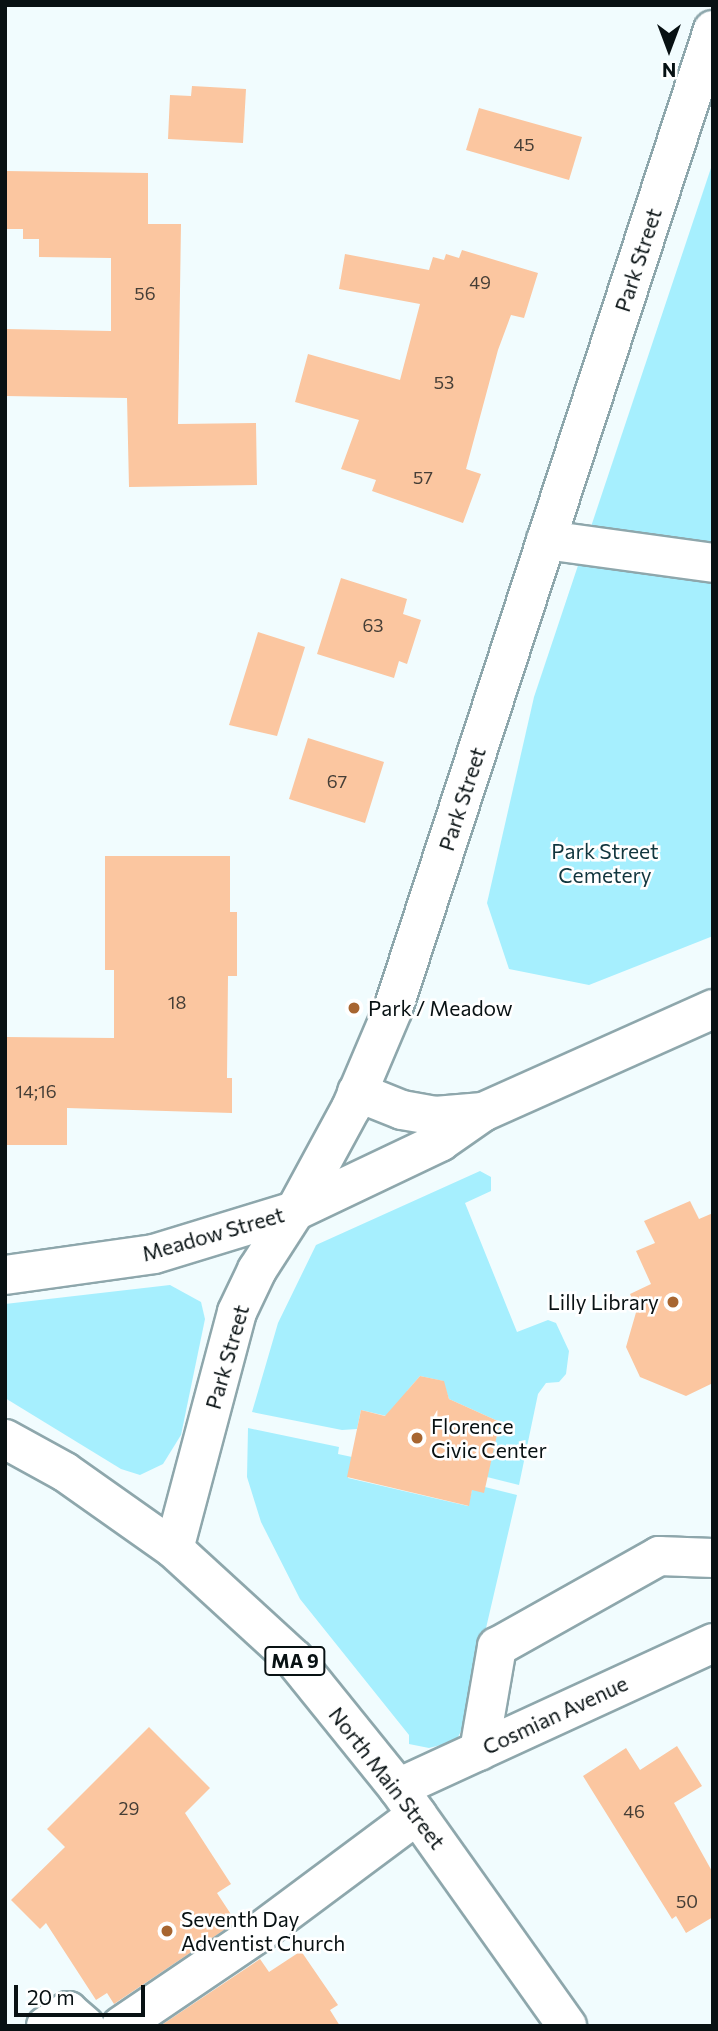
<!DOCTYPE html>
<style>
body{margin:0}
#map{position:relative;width:718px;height:2031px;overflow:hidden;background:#f1fcfe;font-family:Commissioner,sans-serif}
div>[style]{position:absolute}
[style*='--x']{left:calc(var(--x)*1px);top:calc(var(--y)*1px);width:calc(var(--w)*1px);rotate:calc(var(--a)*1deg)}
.green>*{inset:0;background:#a6effe}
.building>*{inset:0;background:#fbc6a0}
.roads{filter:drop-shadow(2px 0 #8ea7ac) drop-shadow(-2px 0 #8ea7ac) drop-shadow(0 2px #8ea7ac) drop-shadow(0 -2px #8ea7ac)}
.minor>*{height:38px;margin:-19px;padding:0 19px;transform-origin:19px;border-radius:19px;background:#fff}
.major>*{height:38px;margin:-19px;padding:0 19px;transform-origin:19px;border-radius:19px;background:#fff}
.highway>*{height:38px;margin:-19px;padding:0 19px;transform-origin:19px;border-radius:19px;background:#fff}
.dots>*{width:19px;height:19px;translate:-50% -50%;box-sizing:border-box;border:4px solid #fff;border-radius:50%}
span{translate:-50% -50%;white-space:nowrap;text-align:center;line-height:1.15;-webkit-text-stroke:5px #fff;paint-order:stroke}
.number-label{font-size:18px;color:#453e36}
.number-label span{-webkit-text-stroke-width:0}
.shield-label span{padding:2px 5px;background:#fff;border:2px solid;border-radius:5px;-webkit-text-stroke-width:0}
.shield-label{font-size:19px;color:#081113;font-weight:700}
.street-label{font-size:21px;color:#081113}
.park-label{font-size:21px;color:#11363e}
.poi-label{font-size:21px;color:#081113}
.left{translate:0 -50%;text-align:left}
.right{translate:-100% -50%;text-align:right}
.frame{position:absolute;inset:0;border:7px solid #081113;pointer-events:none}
.north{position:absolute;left:634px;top:14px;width:70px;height:70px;-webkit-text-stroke:5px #fff;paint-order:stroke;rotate:180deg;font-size:19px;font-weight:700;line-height:28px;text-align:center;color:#081113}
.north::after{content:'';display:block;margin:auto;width:24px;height:32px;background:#081113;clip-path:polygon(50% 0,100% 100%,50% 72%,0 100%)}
.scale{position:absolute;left:14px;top:1985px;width:131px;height:32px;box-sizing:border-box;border:4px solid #081113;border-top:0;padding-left:9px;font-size:21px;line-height:24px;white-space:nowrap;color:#081113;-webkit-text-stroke:5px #fff;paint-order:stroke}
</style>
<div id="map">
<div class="green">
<div style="clip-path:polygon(713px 162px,713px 936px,589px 985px,509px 969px,487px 903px,534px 697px)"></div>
<div style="clip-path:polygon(480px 1171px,491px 1177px,491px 1191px,465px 1203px,517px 1332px,548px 1320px,556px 1323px,569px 1351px,566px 1374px,559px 1382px,546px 1383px,538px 1394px,519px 1485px,487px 1477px,500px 1422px,449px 1399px,443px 1381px,420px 1376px,407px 1391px,412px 1422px,361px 1410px,357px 1429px,342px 1430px,252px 1412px,278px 1323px,316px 1245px)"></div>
<div style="clip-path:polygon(170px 1285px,201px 1302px,205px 1319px,181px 1435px,163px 1464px,140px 1475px,121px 1469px,5px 1398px,5px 1304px)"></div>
<div style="clip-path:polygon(248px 1428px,339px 1447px,338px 1454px,352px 1457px,348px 1478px,468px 1506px,472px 1490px,485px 1487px,517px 1495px,463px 1727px,456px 1741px,429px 1748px,409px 1744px,409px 1735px,300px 1599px,261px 1522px,247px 1477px)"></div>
</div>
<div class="building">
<div style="clip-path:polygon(192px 86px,246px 89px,243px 143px,168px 139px,170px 95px,191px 96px)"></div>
<div style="clip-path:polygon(479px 108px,582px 137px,569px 180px,466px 150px)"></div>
<div style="clip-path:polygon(5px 171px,148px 173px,148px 224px,181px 224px,178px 424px,256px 423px,257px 485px,129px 487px,127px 398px,5px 396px,5px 329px,111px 331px,111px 258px,39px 257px,39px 239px,23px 239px,23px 229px,5px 229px)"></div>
<div style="clip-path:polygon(462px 250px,538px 273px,524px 318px,511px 315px,498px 350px,466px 469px,481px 474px,463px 523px,372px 491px,376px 480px,341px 469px,359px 420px,295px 402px,308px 354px,400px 380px,420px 304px,339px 289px,345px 254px,429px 270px,433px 257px,444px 260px,446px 254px,459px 258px)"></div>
<div style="clip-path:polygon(341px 578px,407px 599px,403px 614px,421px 620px,407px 664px,399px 661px,394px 678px,317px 654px)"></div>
<div style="clip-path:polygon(258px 632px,305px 647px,277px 736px,229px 725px)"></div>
<div style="clip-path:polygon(308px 738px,384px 762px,365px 823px,289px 799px)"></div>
<div style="clip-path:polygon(105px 856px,230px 856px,230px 912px,237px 912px,237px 976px,228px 976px,227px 1078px,232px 1078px,232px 1113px,67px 1108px,67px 1145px,5px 1145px,5px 1037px,114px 1038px,114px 970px,105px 970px)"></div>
<div style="clip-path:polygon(690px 1201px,699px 1219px,713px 1213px,713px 1383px,686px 1396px,640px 1377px,626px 1347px,637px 1309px,630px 1294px,651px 1284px,636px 1251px,655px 1243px,644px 1221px)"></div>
<div style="clip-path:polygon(420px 1376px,444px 1381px,449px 1399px,500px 1422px,484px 1493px,472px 1490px,469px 1506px,347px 1477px,361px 1410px,385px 1416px)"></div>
<div style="clip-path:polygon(149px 1727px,210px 1788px,185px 1813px,231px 1884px,217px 1893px,236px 1922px,114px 2004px,107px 1993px,96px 2000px,46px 1923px,40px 1929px,11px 1900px,65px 1847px,47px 1829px)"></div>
<div style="clip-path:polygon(677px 1746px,702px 1786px,674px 1803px,713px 1873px,713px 1917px,686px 1933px,676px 1916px,672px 1919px,583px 1776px,626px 1748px,640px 1770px)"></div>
<div style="clip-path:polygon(301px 1951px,338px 2005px,330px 2010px,340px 2026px,160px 2026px,260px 1959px,269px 1972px)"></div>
</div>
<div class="roads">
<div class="minor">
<div style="--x:546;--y:540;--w:169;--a:7.8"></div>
<div style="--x:483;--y:1112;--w:252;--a:-24.1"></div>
<div style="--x:174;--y:1549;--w:245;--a:-75.1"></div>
<div style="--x:237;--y:1312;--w:47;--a:-64.5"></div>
<div style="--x:257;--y:1270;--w:70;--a:-57.2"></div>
<div style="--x:479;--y:1751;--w:106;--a:-80.2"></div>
<div style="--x:497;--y:1647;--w:186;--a:-29.3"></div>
<div style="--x:659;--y:1556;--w:54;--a:2.1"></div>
<div style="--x:398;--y:1788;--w:347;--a:-24.7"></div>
<div style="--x:46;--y:2026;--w:27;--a:-34"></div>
<div style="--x:68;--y:2011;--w:23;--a:41"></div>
<div style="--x:121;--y:2026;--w:168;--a:-34.1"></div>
<div style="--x:260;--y:1932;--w:196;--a:-36.7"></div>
</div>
<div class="major">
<div style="--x:357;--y:1092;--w:48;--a:21.8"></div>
<div style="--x:402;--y:1110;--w:34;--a:10"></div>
<div style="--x:435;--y:1116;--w:48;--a:-4.8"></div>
<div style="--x:295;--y:1211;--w:117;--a:-61.5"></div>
<div style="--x:351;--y:1108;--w:108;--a:-67"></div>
<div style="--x:393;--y:1009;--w:1030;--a:-71.9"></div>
<div style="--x:5;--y:1275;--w:150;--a:-8"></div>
<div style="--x:154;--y:1254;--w:147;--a:-17"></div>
<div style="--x:295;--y:1211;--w:161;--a:-25.4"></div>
<div style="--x:440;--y:1142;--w:52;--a:-34.9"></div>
</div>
<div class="highway">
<div style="--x:5;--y:1439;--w:68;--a:28.8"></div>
<div style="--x:65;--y:1472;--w:133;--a:35.2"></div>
<div style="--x:174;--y:1549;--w:163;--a:42.5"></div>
<div style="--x:294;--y:1659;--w:166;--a:51.1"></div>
<div style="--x:398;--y:1788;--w:292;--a:54.6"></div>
</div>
</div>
<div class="dots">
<div style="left:354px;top:1008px;background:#a76530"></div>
<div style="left:673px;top:1302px;background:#a76530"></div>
<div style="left:417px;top:1438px;background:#a76530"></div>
<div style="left:167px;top:1931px;background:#a76530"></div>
</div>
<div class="number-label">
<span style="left:524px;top:144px">45</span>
<span style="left:480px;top:282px">49</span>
<span style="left:145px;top:293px">56</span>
<span style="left:444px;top:382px">53</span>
<span style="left:423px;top:477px">57</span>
<span style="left:373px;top:625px">63</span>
<span style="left:337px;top:781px">67</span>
<span style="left:177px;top:1002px">18</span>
<span style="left:36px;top:1091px">14;16</span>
<span style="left:129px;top:1808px">29</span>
<span style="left:634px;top:1811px">46</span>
<span style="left:687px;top:1901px">50</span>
</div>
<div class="shield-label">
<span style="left:295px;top:1661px">MA 9</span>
</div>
<div class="street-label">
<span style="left:638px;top:260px;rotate:-72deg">Park Street</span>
<span style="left:462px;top:799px;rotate:-72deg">Park Street</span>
<span style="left:213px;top:1234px;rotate:-16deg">Meadow Street</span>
<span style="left:227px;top:1357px;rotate:-74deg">Park Street</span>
<span style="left:555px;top:1715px;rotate:-25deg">Cosmian Avenue</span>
<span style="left:387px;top:1778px;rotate:52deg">North Main Street</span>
</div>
<div class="park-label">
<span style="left:605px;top:863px">Park Street<br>Cemetery</span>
</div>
<div class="poi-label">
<span class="left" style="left:368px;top:1008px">Park / Meadow</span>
<span class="right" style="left:659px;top:1302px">Lilly Library</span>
<span class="left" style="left:431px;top:1438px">Florence<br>Civic Center</span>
<span class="left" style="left:181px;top:1931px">Seventh Day<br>Adventist Church</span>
</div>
<div class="frame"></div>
<div class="north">N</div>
<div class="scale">20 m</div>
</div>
